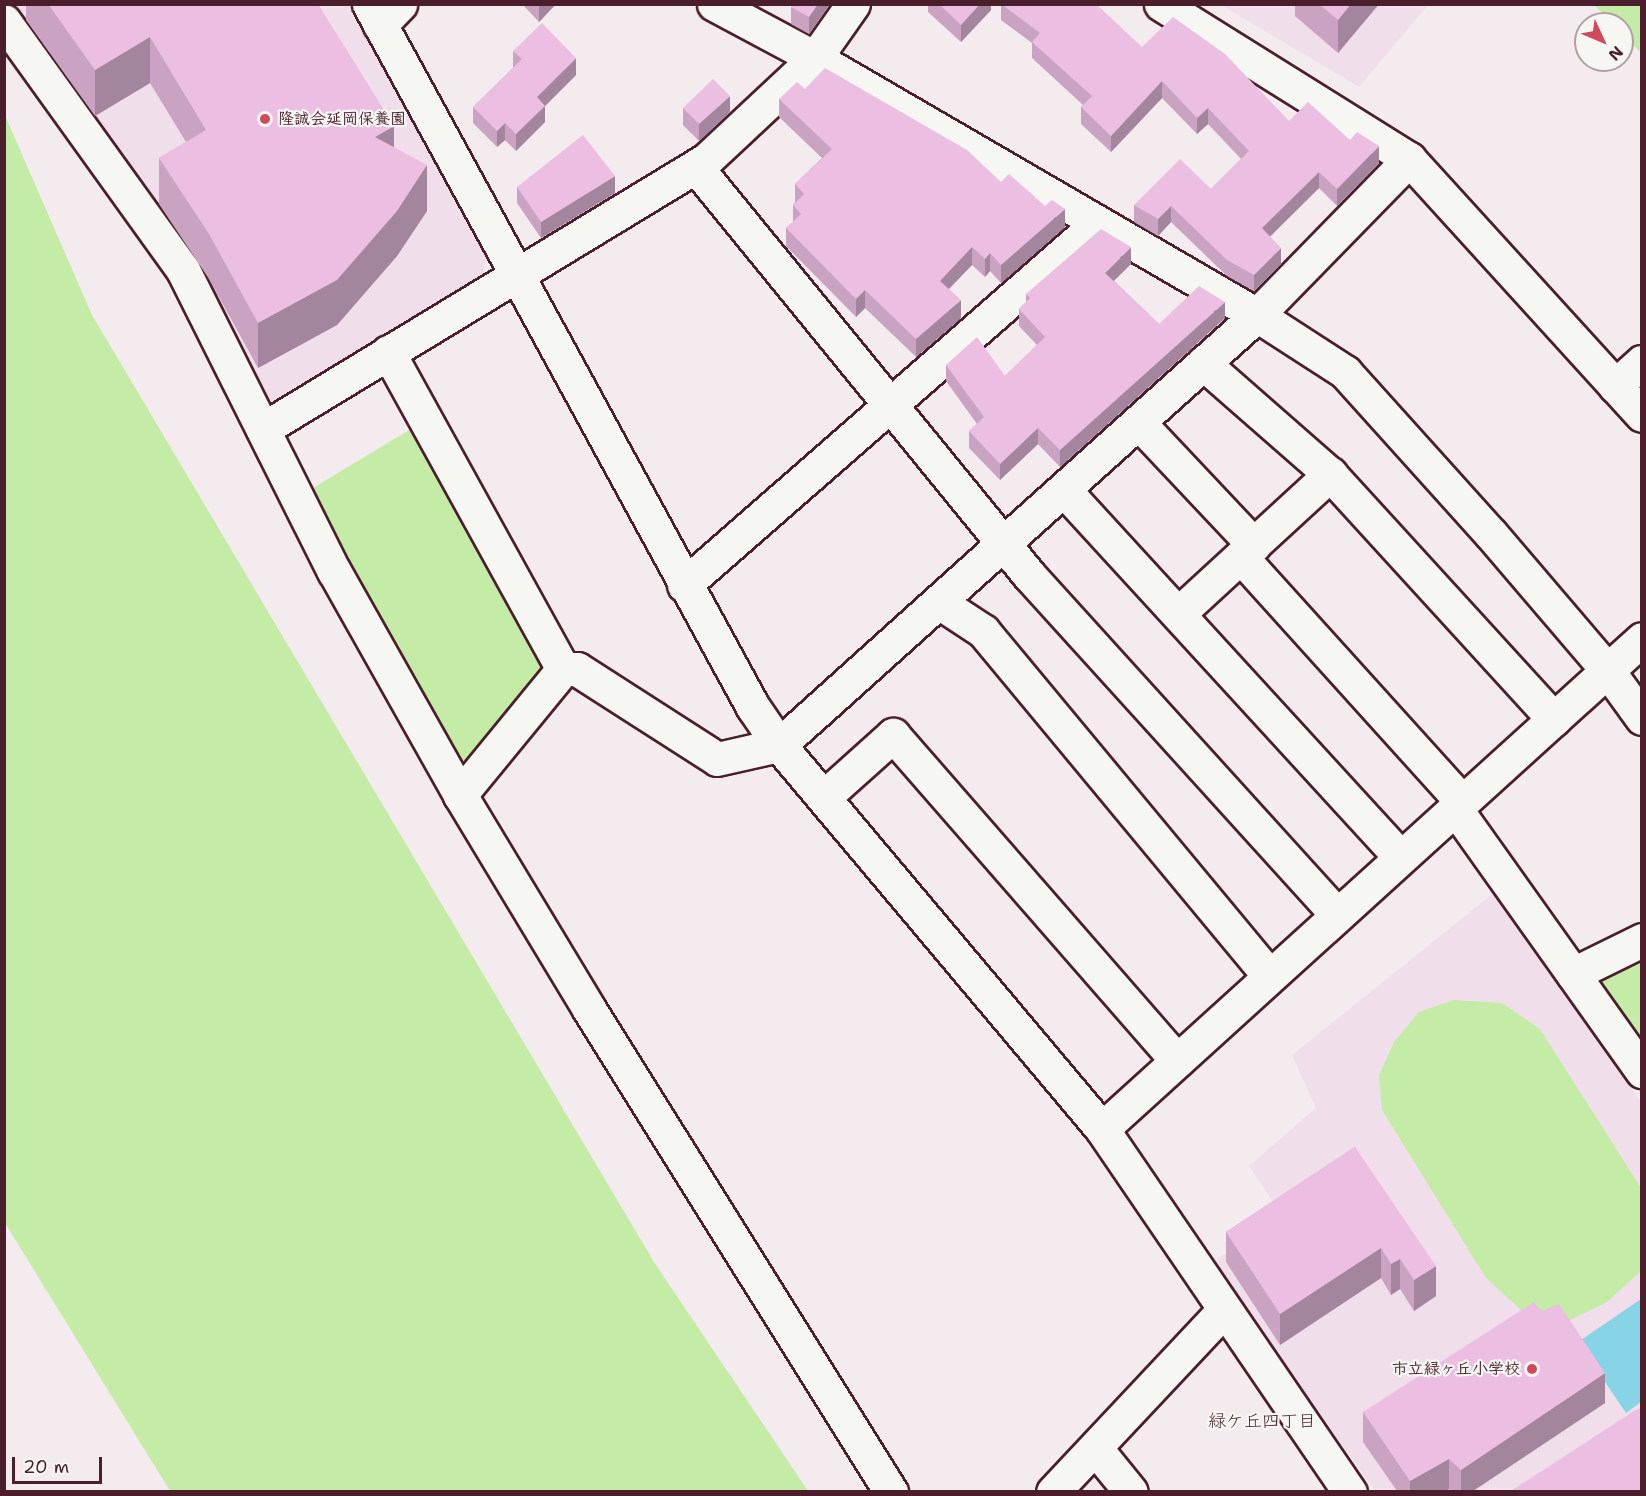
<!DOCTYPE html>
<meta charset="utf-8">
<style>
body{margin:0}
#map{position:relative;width:1646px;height:1496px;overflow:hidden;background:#f4ebef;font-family:"Shantell Sans","Klee One",sans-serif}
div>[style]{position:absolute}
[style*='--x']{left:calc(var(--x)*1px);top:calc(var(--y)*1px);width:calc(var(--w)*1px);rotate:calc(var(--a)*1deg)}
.built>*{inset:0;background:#f1deeb}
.green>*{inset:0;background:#c5eca7}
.water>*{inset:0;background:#88d4e7}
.roads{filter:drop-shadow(2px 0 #4a1f2b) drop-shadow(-2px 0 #4a1f2b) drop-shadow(0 2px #4a1f2b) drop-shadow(0 -2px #4a1f2b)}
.minor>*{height:33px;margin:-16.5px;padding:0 16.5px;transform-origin:16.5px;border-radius:16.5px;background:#f6f6f2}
.tertiary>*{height:33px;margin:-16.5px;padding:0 16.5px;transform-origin:16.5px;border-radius:16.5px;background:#f6f6f2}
.wall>*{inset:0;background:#caa3c2}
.shaded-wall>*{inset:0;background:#a4859e}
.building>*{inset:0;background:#ebbee2}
.dots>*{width:16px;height:16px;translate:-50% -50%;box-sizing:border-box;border:3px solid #f6f6f2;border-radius:50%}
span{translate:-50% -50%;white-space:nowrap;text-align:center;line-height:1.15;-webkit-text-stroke:4.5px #f6f6f2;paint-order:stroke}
.poi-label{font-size:16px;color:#4a1f2b;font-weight:700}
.left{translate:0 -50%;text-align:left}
.right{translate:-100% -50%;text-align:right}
.neighbourhood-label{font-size:18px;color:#4a1f2b}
.frame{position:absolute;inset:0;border:6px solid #4a1f2b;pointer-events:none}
.north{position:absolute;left:1574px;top:12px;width:60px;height:60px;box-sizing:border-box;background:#f6f6f2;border:2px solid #b1a0a2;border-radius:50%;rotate:134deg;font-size:16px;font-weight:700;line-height:24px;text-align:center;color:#4a1f2b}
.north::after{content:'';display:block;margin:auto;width:21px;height:27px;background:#d1495b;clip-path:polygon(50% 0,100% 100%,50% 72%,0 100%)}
.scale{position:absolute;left:12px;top:1457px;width:90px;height:27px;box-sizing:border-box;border:3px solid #4a1f2b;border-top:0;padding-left:8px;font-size:18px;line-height:21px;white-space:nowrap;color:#4a1f2b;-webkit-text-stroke:4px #f6f6f2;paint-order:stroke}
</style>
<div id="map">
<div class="built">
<div style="clip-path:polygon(4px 5px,348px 5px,486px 256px,483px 278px,267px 411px)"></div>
<div style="clip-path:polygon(1221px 5px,1428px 5px,1359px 87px)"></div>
<div style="clip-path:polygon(1496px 891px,1641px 1102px,1641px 1491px,1375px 1491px,1213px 1262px,1282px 1216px,1249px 1166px,1316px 1108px,1292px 1055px)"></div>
</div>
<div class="green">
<div style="clip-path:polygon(1594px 5px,1641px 5px,1641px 53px,1622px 33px,1622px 24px,1614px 24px)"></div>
<div style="clip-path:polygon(4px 113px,92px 315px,654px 1262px,808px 1491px,170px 1491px,5px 1223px)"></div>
<div style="clip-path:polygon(414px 427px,543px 671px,463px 770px,308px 491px)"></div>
<div style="clip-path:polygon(1641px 948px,1641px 1046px,1591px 974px)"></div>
<div style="clip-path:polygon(1454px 1000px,1502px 1003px,1540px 1029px,1641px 1188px,1641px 1271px,1607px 1302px,1570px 1320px,1521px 1310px,1486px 1278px,1382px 1110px,1379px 1075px,1394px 1042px,1419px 1012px)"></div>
</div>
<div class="water">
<div style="clip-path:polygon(1641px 1299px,1641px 1402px,1626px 1413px,1578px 1342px)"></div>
</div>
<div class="roads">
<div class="minor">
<div style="--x:714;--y:4;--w:115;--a:28.1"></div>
<div style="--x:815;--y:58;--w:511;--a:30.18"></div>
<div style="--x:1257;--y:315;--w:105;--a:32.9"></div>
<div style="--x:1345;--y:372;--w:218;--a:48"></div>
<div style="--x:1491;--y:534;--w:180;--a:49.5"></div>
<div style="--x:1608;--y:671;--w:58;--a:54.1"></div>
<div style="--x:1161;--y:4;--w:292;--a:32"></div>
<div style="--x:1409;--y:159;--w:346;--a:47.7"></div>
<div style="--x:4;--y:21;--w:307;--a:54.3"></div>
<div style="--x:183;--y:270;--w:337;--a:63.4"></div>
<div style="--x:334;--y:571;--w:257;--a:60.6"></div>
<div style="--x:460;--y:795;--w:250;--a:58.9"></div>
<div style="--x:589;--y:1009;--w:570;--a:57.98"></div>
<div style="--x:380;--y:25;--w:29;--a:-46"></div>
<div style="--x:696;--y:167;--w:527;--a:50.78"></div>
<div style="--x:1029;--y:575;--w:457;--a:47.8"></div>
<div style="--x:388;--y:352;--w:362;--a:61.1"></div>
<div style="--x:563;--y:669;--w:163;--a:129.3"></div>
<div style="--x:1203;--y:363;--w:169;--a:41.2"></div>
<div style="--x:1330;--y:474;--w:332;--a:47.6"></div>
<div style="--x:1615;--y:386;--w:36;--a:-42"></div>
<div style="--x:1138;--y:422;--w:169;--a:46.7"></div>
<div style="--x:263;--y:429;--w:518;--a:-31.27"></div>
<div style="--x:706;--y:160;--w:149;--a:-43.1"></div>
<div style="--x:815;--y:58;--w:66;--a:-54.9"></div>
<div style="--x:1064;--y:490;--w:498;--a:47.5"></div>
<div style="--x:1241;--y:557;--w:330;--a:47.9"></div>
<div style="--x:684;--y:585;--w:549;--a:-41.16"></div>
<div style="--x:939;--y:602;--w:53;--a:33.4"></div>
<div style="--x:983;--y:631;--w:448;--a:50.3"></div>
<div style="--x:1178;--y:614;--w:207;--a:-42.6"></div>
<div style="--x:563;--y:669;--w:14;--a:0"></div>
<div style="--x:577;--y:669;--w:166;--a:32.7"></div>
<div style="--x:717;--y:759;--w:64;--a:-12.7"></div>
<div style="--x:779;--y:745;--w:643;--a:-41.97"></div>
<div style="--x:1257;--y:315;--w:218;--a:-45.7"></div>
<div style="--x:824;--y:797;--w:93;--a:-41.9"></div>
<div style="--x:893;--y:735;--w:432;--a:48.9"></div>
<div style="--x:1455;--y:808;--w:323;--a:54.6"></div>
<div style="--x:1573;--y:974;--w:77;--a:-26.2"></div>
<div style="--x:1102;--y:1129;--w:729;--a:-42.22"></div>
<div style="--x:1096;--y:1449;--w:55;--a:50.9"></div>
<div style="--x:1053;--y:1492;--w:250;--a:-46.8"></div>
</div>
<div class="tertiary">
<div style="--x:369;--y:4;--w:801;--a:61.36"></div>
<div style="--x:753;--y:707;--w:46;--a:55.6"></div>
<div style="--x:779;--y:745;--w:502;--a:49.93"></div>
<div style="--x:1102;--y:1129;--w:440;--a:55.7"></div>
</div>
</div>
<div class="wall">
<div style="clip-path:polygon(26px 4px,318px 4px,427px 211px,397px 256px,337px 325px,258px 368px,209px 279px,159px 204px,159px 158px,186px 142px,150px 83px,95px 116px,26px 20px)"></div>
<div style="clip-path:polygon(522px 4px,556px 4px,539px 22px)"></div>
<div style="clip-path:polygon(830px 4px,809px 34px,791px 24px,791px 7px)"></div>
<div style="clip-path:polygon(928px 4px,991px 4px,991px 10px,961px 42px,928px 12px)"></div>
<div style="clip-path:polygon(1001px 4px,1142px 47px,1289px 121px,1350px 140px,1379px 163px,1337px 206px,1319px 188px,1270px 237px,1281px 264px,1254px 291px,1227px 276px,1171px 222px,1158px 236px,1134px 222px,1134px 205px,1211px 189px,1241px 159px,1208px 124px,1197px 134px,1162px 98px,1111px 152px,1081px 124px,1081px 107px,1083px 105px,1032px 58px,1032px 43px,1001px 20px)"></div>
<div style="clip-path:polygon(1295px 4px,1379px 4px,1338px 53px,1295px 16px)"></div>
<div style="clip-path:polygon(513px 51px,576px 75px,545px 106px,545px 122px,516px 151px,505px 140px,497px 147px,473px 123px,473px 107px,513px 68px)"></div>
<div style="clip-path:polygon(805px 89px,1001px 182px,1065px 227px,1001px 283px,990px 271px,985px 277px,972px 265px,949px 289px,961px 318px,916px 357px,865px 308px,856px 317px,786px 246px,786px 228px,793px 222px,793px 205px,795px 202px,795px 184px,822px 158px,779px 117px,779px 99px)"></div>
<div style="clip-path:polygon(683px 108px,730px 112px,699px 141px,683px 125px)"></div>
<div style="clip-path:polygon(517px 187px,615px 193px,541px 238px,517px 203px)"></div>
<div style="clip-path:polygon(1131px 264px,1114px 281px,1159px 324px,1225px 318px,1060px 467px,1038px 444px,1000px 480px,969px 448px,969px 431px,977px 424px,946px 381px,946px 365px,1005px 376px,1037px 345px,1019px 326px,1019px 309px,1026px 302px,1026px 294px)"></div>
<div style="clip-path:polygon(1355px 1147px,1436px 1296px,1414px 1311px,1400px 1289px,1391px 1295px,1381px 1278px,1280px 1345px,1226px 1262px,1226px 1232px)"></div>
<div style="clip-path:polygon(1605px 1403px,1473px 1491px,1451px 1491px,1449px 1489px,1445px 1491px,1397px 1491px,1363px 1442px,1363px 1412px)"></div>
</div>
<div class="shaded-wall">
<div style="clip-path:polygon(539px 4px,556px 4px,539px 22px)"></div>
<div style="clip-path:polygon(818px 4px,830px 4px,809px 34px,809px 17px)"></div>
<div style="clip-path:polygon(980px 4px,991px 4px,991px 10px,961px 42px,961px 25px)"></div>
<div style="clip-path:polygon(1351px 4px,1379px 4px,1338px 53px,1338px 20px)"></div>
<div style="clip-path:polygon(150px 37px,150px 83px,95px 116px,95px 70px)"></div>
<div style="clip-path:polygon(576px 58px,576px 75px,545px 106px,545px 122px,516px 151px,516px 134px,537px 97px)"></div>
<div style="clip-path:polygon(1162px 81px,1162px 98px,1111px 152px,1111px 136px)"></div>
<div style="clip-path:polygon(730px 96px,730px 112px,699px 141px,699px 124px)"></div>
<div style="clip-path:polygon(1208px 108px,1208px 124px,1197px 134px,1197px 118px)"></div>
<div style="clip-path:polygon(505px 123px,505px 140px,497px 147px,497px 131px)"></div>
<div style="clip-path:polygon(394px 126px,394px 172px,375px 137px)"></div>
<div style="clip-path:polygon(1379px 146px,1379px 163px,1337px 206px,1337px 189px)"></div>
<div style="clip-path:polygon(427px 165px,427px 211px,397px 256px,337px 325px,258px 368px,258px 323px)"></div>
<div style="clip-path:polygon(1319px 172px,1319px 188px,1262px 244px,1262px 228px)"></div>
<div style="clip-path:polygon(615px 176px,615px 193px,541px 238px,541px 222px)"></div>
<div style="clip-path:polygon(1171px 206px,1171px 222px,1158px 236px,1158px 219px)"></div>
<div style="clip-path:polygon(1065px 209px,1065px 227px,1001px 283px,1001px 265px)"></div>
<div style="clip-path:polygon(972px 247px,972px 265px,940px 298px,940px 281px)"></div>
<div style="clip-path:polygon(1131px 247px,1131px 264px,1105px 289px,1105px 273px)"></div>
<div style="clip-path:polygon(1281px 248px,1281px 264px,1254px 291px,1254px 275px)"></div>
<div style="clip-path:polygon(990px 253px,990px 271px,985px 277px,985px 259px)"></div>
<div style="clip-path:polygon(865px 290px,865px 308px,856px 317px,856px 299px)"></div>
<div style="clip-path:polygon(961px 300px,961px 318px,916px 357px,916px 339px)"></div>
<div style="clip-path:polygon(1225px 302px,1225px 318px,1060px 467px,1060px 450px)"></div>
<div style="clip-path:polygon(1038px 428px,1038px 444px,1000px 480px,1000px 464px)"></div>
<div style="clip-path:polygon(1381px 1248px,1381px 1278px,1280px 1345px,1280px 1314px)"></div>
<div style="clip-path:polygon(1400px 1259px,1400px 1289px,1391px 1295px,1391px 1264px)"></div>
<div style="clip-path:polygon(1436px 1266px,1436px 1296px,1414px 1311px,1414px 1280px)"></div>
<div style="clip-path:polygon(1605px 1373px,1605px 1403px,1473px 1491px,1461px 1491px,1461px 1470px)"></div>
<div style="clip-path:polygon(1449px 1459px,1449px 1489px,1445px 1491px,1410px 1491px,1410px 1481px)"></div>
</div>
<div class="building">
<div style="clip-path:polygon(48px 4px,318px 4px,394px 126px,375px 137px,427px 165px,397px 211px,337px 280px,258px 323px,209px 234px,159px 158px,206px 130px,150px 37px,95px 70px)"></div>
<div style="clip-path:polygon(794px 4px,818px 4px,809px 17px,791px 7px)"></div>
<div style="clip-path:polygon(939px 4px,980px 4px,961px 25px)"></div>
<div style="clip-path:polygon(1001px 4px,1096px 4px,1142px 47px,1173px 17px,1225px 54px,1289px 121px,1308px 102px,1350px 140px,1357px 132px,1379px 146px,1337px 189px,1319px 172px,1262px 228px,1281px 248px,1254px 275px,1227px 260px,1171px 206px,1158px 219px,1134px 205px,1180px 159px,1211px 189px,1249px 151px,1208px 108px,1197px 118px,1162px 81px,1111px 136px,1081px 107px,1092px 96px,1032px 42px,1040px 33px)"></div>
<div style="clip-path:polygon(1319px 4px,1351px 4px,1338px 20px)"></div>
<div style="clip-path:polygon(542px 23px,576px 58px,537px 97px,545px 106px,516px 134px,505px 123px,497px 131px,473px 107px,522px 59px,513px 51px)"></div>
<div style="clip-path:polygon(825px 68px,967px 150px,1001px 182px,1009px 174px,1045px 206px,1052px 200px,1065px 209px,1001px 265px,990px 253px,985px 259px,972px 247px,940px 281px,961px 300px,916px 339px,865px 290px,856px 299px,786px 228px,801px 214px,793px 205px,804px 194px,795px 184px,832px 149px,779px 99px,797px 82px,805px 89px)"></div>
<div style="clip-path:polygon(713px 79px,730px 96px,699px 124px,683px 108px)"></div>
<div style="clip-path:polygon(583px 135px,615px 176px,541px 222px,517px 187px)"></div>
<div style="clip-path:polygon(1101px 229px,1131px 247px,1105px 273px,1159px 324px,1199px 286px,1225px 302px,1060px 450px,1038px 428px,1000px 464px,969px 431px,984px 417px,946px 365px,977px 337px,1005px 376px,1045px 337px,1019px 309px,1030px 298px,1026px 294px)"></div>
<div style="clip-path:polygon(1355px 1147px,1436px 1266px,1414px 1280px,1400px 1259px,1391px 1264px,1381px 1248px,1280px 1314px,1226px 1232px)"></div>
<div style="clip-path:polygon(1534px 1302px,1541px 1311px,1559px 1304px,1605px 1373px,1461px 1470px,1449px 1459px,1410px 1481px,1363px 1412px)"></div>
<div style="clip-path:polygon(1641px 1408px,1641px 1491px,1511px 1491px,1634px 1411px)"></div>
</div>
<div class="dots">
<div style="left:265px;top:119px;background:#d1495b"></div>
<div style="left:1532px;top:1369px;background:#d1495b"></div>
</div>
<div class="poi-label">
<span class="left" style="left:278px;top:119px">隆誠会延岡保養園</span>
<span class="right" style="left:1520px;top:1369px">市立緑ヶ丘小学校</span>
</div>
<div class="neighbourhood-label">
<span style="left:1262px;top:1421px">緑ケ丘四丁目</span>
</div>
<div class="frame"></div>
<div class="north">N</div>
<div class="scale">20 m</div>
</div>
